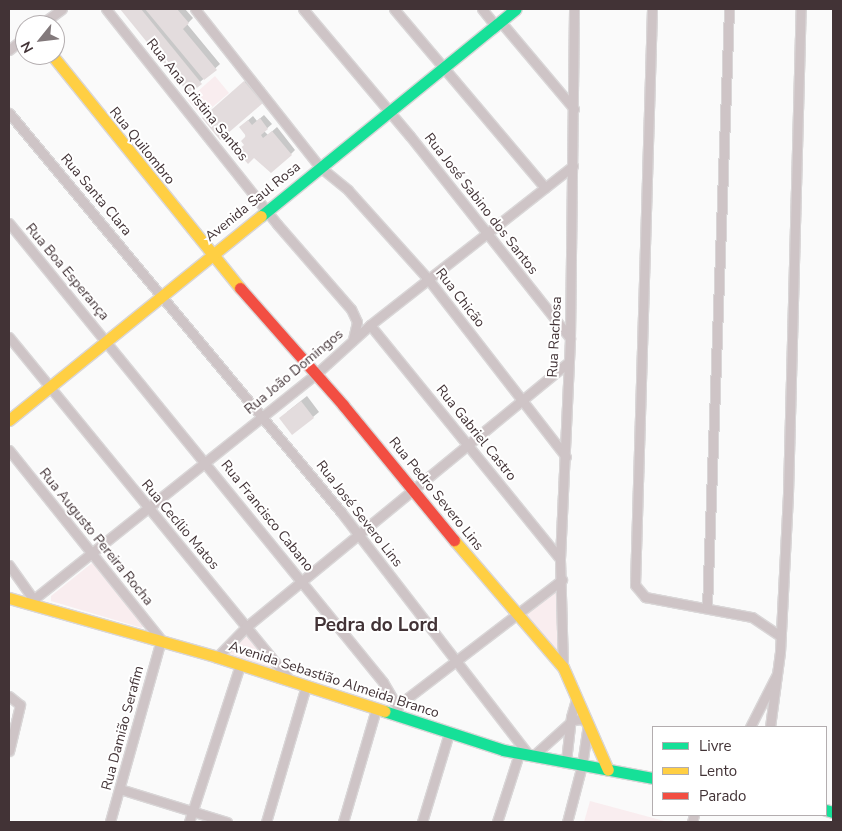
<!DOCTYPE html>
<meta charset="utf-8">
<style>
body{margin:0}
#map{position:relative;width:842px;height:831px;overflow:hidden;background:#fafafa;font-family:"Nunito Sans",sans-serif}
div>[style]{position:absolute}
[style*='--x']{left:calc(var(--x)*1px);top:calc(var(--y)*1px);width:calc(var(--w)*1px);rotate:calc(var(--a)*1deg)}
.green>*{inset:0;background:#f9edef}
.shadow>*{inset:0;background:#0003}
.building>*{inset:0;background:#e3dcdd}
.roads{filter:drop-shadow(1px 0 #d9d6d7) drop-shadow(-1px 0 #d9d6d7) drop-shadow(0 1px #d9d6d7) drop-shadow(0 -1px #d9d6d7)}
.street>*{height:9px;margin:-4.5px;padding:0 4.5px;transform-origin:4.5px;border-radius:4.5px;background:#cec4c6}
.fast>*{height:11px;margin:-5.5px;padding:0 5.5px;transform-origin:5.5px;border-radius:5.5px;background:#16e098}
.slow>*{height:11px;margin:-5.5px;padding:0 5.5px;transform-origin:5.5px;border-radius:5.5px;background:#ffcf43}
.jam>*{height:11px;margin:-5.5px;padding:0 5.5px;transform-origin:5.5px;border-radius:5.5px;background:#f24e42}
span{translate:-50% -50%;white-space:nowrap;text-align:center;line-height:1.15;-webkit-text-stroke:4px #fff;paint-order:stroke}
.street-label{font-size:14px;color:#423336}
.district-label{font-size:19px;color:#423336;font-weight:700}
.frame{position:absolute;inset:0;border:10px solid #423336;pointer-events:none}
.legend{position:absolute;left:652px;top:726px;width:175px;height:90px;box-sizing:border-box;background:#fff;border:1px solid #b3adaf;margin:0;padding:6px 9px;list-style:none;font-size:15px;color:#423336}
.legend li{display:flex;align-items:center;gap:10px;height:25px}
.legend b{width:25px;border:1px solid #b3adaf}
.north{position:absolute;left:15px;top:15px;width:50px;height:50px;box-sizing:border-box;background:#fff;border:1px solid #b3adaf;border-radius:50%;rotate:241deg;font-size:14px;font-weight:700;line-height:20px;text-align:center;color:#423336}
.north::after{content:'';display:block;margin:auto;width:18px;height:22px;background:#82797b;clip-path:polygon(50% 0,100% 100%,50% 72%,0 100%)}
</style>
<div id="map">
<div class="green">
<div style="clip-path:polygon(215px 76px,229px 93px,202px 116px,188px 100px)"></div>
<div style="clip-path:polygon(92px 563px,144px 625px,142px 628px,51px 601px,51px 596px)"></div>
<div style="clip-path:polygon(558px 588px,560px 658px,522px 616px)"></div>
<div style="clip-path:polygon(246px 634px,277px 670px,227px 653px)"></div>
<div style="clip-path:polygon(590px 801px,668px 822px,584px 822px)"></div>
</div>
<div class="shadow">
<div style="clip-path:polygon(122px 9px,185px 9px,193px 18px,187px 24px,220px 64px,189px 92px)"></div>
<div style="clip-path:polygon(251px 76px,265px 88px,258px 95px,268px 96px,256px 107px,244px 82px)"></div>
<div style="clip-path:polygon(264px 115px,272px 124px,264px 131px,268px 135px,277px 127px,295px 150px,291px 154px,254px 157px,246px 145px,245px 123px,253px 116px,257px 121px)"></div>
<div style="clip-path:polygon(307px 396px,319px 412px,313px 417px,287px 412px)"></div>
</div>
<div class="building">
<div style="clip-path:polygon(120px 9px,141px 9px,202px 84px,189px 94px)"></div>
<div style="clip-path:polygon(145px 9px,177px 9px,189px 23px,183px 29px,217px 70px,204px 80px)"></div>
<div style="clip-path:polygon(244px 81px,263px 103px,220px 140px,202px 118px)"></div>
<div style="clip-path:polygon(260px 118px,268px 129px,261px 135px,263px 138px,272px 131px,292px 155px,271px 173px,254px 158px,248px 164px,237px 151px,244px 145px,241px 141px,246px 136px,239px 127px,248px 120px,252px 125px)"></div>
<div style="clip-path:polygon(301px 401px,314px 418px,292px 435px,279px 418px)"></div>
</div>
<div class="roads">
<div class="street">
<div style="--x:106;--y:9;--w:275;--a:51.5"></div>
<div style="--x:277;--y:224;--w:113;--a:49"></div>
<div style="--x:351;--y:309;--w:14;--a:65"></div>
<div style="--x:357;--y:322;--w:18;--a:103"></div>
<div style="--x:195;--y:9;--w:201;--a:51.7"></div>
<div style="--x:320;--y:167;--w:36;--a:39"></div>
<div style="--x:348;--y:190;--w:120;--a:48"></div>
<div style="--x:428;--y:279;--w:225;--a:52.2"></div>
<div style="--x:303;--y:9;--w:166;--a:49.9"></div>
<div style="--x:410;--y:136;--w:258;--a:51.6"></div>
<div style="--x:394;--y:9;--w:234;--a:49.8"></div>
<div style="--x:482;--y:9;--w:21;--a:51"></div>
<div style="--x:652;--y:9;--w:576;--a:91.69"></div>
<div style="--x:635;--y:585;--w:16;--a:50"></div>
<div style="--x:645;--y:597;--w:109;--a:10.6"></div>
<div style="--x:752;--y:617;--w:34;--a:34"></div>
<div style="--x:500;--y:21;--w:115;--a:49.9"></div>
<div style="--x:40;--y:25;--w:27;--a:-36"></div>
<div style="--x:9;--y:50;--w:21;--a:-39"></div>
<div style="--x:9;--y:113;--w:519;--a:50.24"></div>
<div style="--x:341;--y:512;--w:307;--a:52.3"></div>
<div style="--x:9;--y:223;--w:592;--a:50.83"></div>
<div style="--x:383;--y:682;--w:28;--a:60"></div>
<div style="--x:397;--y:706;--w:10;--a:84"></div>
<div style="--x:370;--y:325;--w:301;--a:50.9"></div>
<div style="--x:9;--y:337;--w:443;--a:50.7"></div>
<div style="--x:9;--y:450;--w:243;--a:51.3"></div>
<div style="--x:161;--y:640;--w:189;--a:105.7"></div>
<div style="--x:9;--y:565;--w:47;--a:54.6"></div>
<div style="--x:34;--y:599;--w:361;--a:-38.6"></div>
<div style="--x:316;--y:374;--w:73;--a:-42.2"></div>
<div style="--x:370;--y:325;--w:258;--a:-38.1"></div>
<div style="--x:707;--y:607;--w:598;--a:-87.89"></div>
<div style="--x:217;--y:657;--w:42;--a:-46"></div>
<div style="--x:246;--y:627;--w:416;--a:-39.4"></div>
<div style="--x:563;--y:667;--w:108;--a:-91.6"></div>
<div style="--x:560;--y:559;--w:221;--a:-87.4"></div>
<div style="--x:570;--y:338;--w:329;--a:-89.3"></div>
<div style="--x:9;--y:696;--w:14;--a:39"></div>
<div style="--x:20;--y:705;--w:47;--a:103.4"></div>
<div style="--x:397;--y:706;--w:208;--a:-37.4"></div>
<div style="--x:750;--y:727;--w:59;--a:-63"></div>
<div style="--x:770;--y:727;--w:76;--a:-82.4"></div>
<div style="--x:780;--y:652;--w:159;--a:-87.1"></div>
<div style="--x:788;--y:493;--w:484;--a:-88.5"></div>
<div style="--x:533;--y:756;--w:54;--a:-42"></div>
<div style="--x:573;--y:720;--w:9;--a:-6"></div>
<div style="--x:582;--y:719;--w:8;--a:40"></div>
<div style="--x:588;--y:724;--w:41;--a:98.3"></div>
<div style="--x:582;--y:765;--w:59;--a:104.7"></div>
<div style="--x:566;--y:761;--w:44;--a:-83.5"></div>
<div style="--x:571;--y:717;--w:19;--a:-74"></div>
<div style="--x:120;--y:789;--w:112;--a:17.1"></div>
<div style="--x:189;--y:822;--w:165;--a:-72"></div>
<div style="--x:266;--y:822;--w:142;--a:-73.6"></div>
<div style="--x:343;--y:822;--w:118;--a:-73.7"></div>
<div style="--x:422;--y:822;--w:93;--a:-73.1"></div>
<div style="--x:497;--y:822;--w:71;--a:-72.1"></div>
<div style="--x:692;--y:822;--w:7;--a:-74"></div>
</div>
<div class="fast">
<div style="--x:261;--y:216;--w:328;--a:-39.1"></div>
<div style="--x:384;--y:711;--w:125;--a:18.1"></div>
<div style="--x:503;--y:750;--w:153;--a:10.6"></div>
<div style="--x:826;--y:810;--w:7;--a:16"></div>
</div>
<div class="slow">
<div style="--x:52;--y:55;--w:299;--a:51.1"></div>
<div style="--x:9;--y:420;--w:324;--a:-39"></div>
<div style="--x:454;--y:540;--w:167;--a:49.4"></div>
<div style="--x:563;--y:667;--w:112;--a:66.4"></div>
<div style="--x:9;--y:598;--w:216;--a:15.8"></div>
<div style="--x:217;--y:657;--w:176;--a:17.9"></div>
</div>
<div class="jam">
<div style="--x:240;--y:288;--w:156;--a:48.6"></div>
<div style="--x:343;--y:405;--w:175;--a:50.6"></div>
</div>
</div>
<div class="street-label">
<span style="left:197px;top:100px;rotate:51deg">Rua Ana Cristina Santos</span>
<span style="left:142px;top:146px;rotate:51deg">Rua Quilombro</span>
<span style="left:96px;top:195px;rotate:50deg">Rua Santa Clara</span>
<span style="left:253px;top:202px;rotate:-39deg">Avenida Saul Rosa</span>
<span style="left:481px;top:204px;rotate:52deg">Rua José Sabino dos Santos</span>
<span style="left:67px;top:272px;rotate:50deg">Rua Boa Esperança</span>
<span style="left:460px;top:298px;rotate:52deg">Rua Chicão</span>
<span style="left:555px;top:337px;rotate:-87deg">Rua Rachosa</span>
<span style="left:294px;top:372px;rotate:-40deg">Rua João Domingos</span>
<span style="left:476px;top:433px;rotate:51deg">Rua Gabriel Castro</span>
<span style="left:436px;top:494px;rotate:51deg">Rua Pedro Severo Lins</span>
<span style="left:359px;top:514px;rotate:52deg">Rua José Severo Lins</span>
<span style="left:267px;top:516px;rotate:51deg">Rua Francisco Cabano</span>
<span style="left:180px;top:525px;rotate:50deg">Rua Cecílio Matos</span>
<span style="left:96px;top:537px;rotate:51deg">Rua Augusto Pereira Rocha</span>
<span style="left:334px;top:680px;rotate:18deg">Avenida Sebastião Almeida Branco</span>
<span style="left:123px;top:728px;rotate:-75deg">Rua Damião Serafim</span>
</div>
<div class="district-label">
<span style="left:376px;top:626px">Pedra do Lord</span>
</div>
<div class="frame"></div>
<ul class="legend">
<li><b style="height:6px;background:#16e098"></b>Livre</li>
<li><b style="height:6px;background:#ffcf43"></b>Lento</li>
<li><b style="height:6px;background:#f24e42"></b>Parado</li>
</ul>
<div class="north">N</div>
</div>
